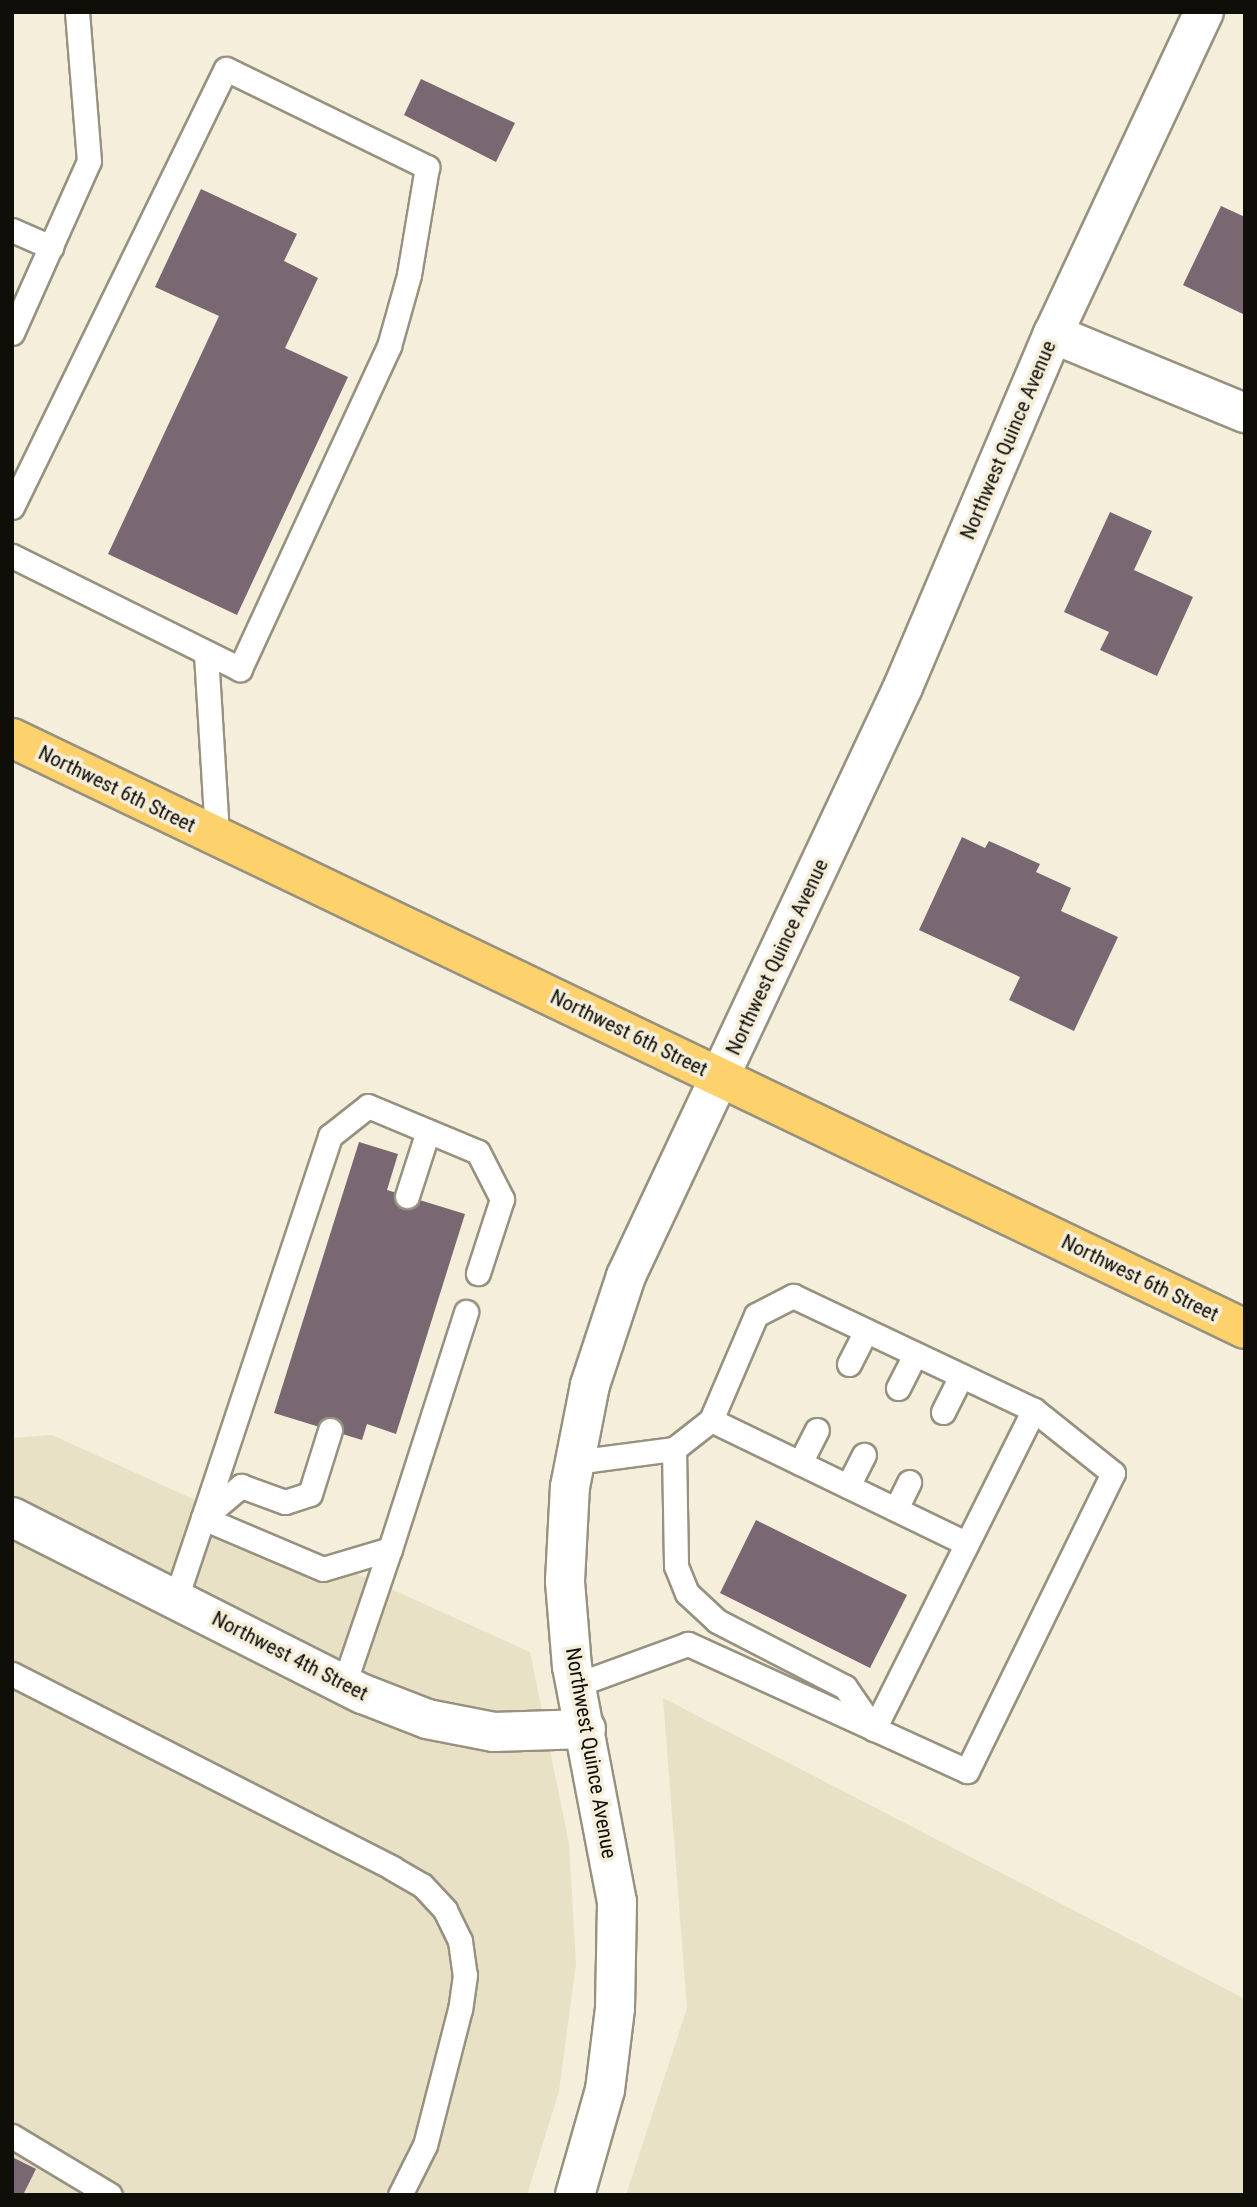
<!DOCTYPE html>
<style>
body{margin:0}
#map{position:relative;width:1257px;height:2207px;overflow:hidden;background:#f4eeda;font-family:"Roboto Condensed",sans-serif}
div>[style]{position:absolute}
[style*='--x']{left:calc(var(--x)*1px);top:calc(var(--y)*1px);width:calc(var(--w)*1px);rotate:calc(var(--a)*1deg)}
.built>*{inset:0;background:#e9e1c6}
.building>*{inset:0;background:#796772}
.roads{filter:drop-shadow(2px 0 #97917f) drop-shadow(-2px 0 #97917f) drop-shadow(0 2px #97917f) drop-shadow(0 -2px #97917f)}
.service>*{height:23px;margin:-11.5px;padding:0 11.5px;transform-origin:11.5px;border-radius:11.5px;background:#fff}
.minor>*{height:38px;margin:-19px;padding:0 19px;transform-origin:19px;border-radius:19px;background:#fff}
.tertiary>*{height:38px;margin:-19px;padding:0 19px;transform-origin:19px;border-radius:19px;background:#fff}
.primary>*{height:38px;margin:-19px;padding:0 19px;transform-origin:19px;border-radius:19px;background:#fdd16b}
span{translate:-50% -50%;white-space:nowrap;text-align:center;line-height:1.15;-webkit-text-stroke:7px #f4eeda;paint-order:stroke}
.street-label{font-size:21px;color:#100e08}
.frame{position:absolute;inset:0;border:14px solid #100e08;pointer-events:none}
</style>
<div id="map">
<div class="built">
<div style="clip-path:polygon(52px 1435px,530px 1652px,569px 1844px,576px 1964px,559px 2091px,527px 2195px,12px 2195px,12px 1438px)"></div>
<div style="clip-path:polygon(663px 1698px,1245px 1999px,1245px 2195px,626px 2195px,687px 2008px)"></div>
</div>
<div class="building">
<div style="clip-path:polygon(421px 79px,515px 123px,496px 162px,404px 115px)"></div>
<div style="clip-path:polygon(201px 189px,297px 234px,284px 261px,318px 278px,285px 348px,348px 377px,237px 615px,108px 554px,219px 316px,155px 287px)"></div>
<div style="clip-path:polygon(1221px 206px,1245px 217px,1245px 315px,1183px 285px)"></div>
<div style="clip-path:polygon(1110px 512px,1152px 531px,1134px 570px,1193px 597px,1157px 676px,1100px 650px,1109px 632px,1064px 612px)"></div>
<div style="clip-path:polygon(962px 837px,985px 848px,989px 841px,1040px 864px,1036px 872px,1071px 888px,1061px 911px,1118px 937px,1074px 1031px,1009px 1000px,1020px 977px,919px 930px)"></div>
<div style="clip-path:polygon(359px 1142px,398px 1154px,387px 1190px,465px 1214px,396px 1434px,367px 1424px,362px 1440px,274px 1413px)"></div>
<div style="clip-path:polygon(756px 1520px,907px 1595px,870px 1668px,720px 1593px)"></div>
<div style="clip-path:polygon(12px 2157px,36px 2169px,23px 2195px,12px 2195px)"></div>
</div>
<div class="roads">
<div class="service">
<div style="--x:12;--y:230;--w:43;--a:23.6"></div>
<div style="--x:12;--y:333;--w:188;--a:-65.9"></div>
<div style="--x:89;--y:161;--w:149;--a:-94.6"></div>
<div style="--x:12;--y:507;--w:487;--a:-64"></div>
<div style="--x:226;--y:69;--w:224;--a:26"></div>
<div style="--x:427;--y:167;--w:109;--a:99.5"></div>
<div style="--x:409;--y:275;--w:74;--a:105.7"></div>
<div style="--x:389;--y:346;--w:356;--a:114.8"></div>
<div style="--x:240;--y:669;--w:254;--a:-153.6"></div>
<div style="--x:206;--y:654;--w:182;--a:86.5"></div>
<div style="--x:407;--y:1196;--w:68;--a:-72.1"></div>
<div style="--x:849;--y:1364;--w:37;--a:-63"></div>
<div style="--x:898;--y:1388;--w:38;--a:-63"></div>
<div style="--x:943;--y:1412;--w:40;--a:-63.4"></div>
<div style="--x:711;--y:1420;--w:284;--a:25.8"></div>
<div style="--x:674;--y:1449;--w:117;--a:89"></div>
<div style="--x:676;--y:1566;--w:29;--a:68"></div>
<div style="--x:687;--y:1593;--w:41;--a:43"></div>
<div style="--x:717;--y:1621;--w:144;--a:27.3"></div>
<div style="--x:845;--y:1687;--w:51;--a:55.4"></div>
<div style="--x:874;--y:1729;--w:357;--a:-63.4"></div>
<div style="--x:575;--y:1462;--w:100;--a:-7.5"></div>
<div style="--x:674;--y:1449;--w:47;--a:-38.1"></div>
<div style="--x:711;--y:1420;--w:114;--a:-66.8"></div>
<div style="--x:756;--y:1315;--w:42;--a:-27.2"></div>
<div style="--x:793;--y:1296;--w:267;--a:25.3"></div>
<div style="--x:1034;--y:1410;--w:101;--a:38.6"></div>
<div style="--x:1113;--y:1473;--w:332;--a:116.1"></div>
<div style="--x:967;--y:1771;--w:307;--a:-155.5"></div>
<div style="--x:688;--y:1644;--w:119;--a:159.9"></div>
<div style="--x:800;--y:1463;--w:37;--a:-63"></div>
<div style="--x:848;--y:1486;--w:35;--a:-63"></div>
<div style="--x:896;--y:1509;--w:30;--a:-64"></div>
<div style="--x:203;--y:1518;--w:403;--a:-71.6"></div>
<div style="--x:330;--y:1136;--w:48;--a:-38.3"></div>
<div style="--x:368;--y:1106;--w:119;--a:22.7"></div>
<div style="--x:478;--y:1152;--w:53;--a:62.9"></div>
<div style="--x:502;--y:1199;--w:78;--a:108"></div>
<div style="--x:203;--y:1518;--w:50;--a:-40.1"></div>
<div style="--x:241;--y:1486;--w:47;--a:20"></div>
<div style="--x:285;--y:1502;--w:26;--a:-18"></div>
<div style="--x:310;--y:1494;--w:67;--a:-72.6"></div>
<div style="--x:176;--y:1598;--w:84;--a:-71.4"></div>
<div style="--x:203;--y:1518;--w:130;--a:23"></div>
<div style="--x:323;--y:1569;--w:70;--a:-16.6"></div>
<div style="--x:390;--y:1549;--w:249;--a:-72.2"></div>
<div style="--x:12;--y:1674;--w:427;--a:27"></div>
<div style="--x:392;--y:1868;--w:34;--a:30"></div>
<div style="--x:422;--y:1885;--w:34;--a:47"></div>
<div style="--x:445;--y:1910;--w:34;--a:64"></div>
<div style="--x:460;--y:1941;--w:34;--a:82"></div>
<div style="--x:465;--y:1975;--w:34;--a:98"></div>
<div style="--x:460;--y:2009;--w:140;--a:104.4"></div>
<div style="--x:425;--y:2145;--w:56;--a:116.6"></div>
<div style="--x:344;--y:1684;--w:143;--a:-71.2"></div>
<div style="--x:12;--y:2136;--w:114;--a:31"></div>
</div>
<div class="minor">
<div style="--x:1053;--y:334;--w:208;--a:22.4"></div>
<div style="--x:12;--y:1517;--w:393;--a:26.8"></div>
<div style="--x:363;--y:1694;--w:69;--a:21.3"></div>
<div style="--x:427;--y:1719;--w:68;--a:11"></div>
<div style="--x:494;--y:1732;--w:92;--a:-1.9"></div>
</div>
<div class="tertiary">
<div style="--x:575;--y:2195;--w:109;--a:-74.1"></div>
<div style="--x:605;--y:2090;--w:83;--a:-83"></div>
<div style="--x:615;--y:2008;--w:106;--a:-88.9"></div>
<div style="--x:617;--y:1902;--w:239;--a:-100.8"></div>
<div style="--x:572;--y:1667;--w:86;--a:-94.7"></div>
<div style="--x:565;--y:1581;--w:94;--a:-87"></div>
<div style="--x:570;--y:1487;--w:104;--a:-78.9"></div>
<div style="--x:590;--y:1385;--w:115;--a:-71.7"></div>
<div style="--x:626;--y:1276;--w:651;--a:-64.81"></div>
<div style="--x:903;--y:687;--w:384;--a:-67"></div>
<div style="--x:1053;--y:334;--w:356;--a:-64.9"></div>
</div>
<div class="primary">
<div style="--x:12;--y:738;--w:1367;--a:25.61"></div>
</div>
</div>
<div class="street-label">
<span style="left:1008px;top:440px;rotate:-67deg">Northwest Quince Avenue</span>
<span style="left:117px;top:789px;rotate:26deg">Northwest 6th Street</span>
<span style="left:777px;top:957px;rotate:-65deg">Northwest Quince Avenue</span>
<span style="left:629px;top:1033px;rotate:26deg">Northwest 6th Street</span>
<span style="left:1140px;top:1278px;rotate:26deg">Northwest 6th Street</span>
<span style="left:290px;top:1656px;rotate:27deg">Northwest 4th Street</span>
<span style="left:591px;top:1753px;rotate:80deg">Northwest Quince Avenue</span>
</div>
<div class="frame"></div>
</div>
